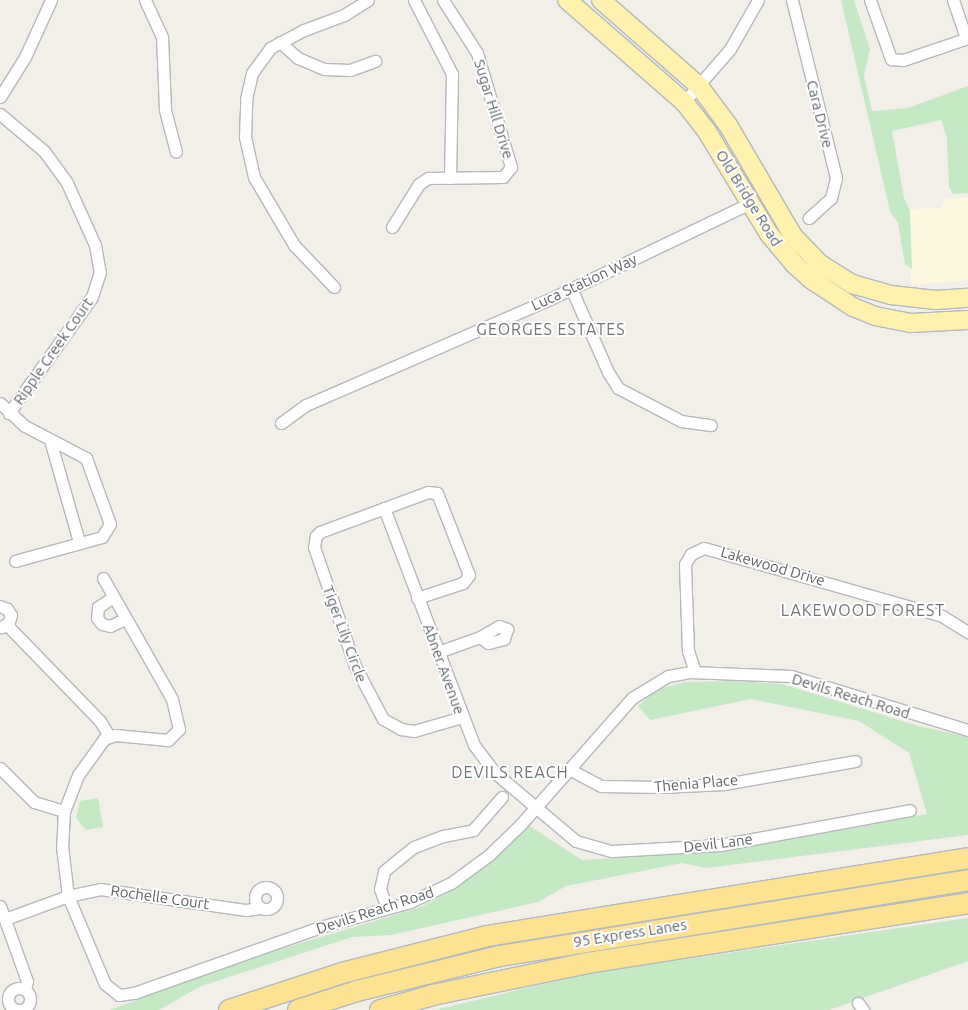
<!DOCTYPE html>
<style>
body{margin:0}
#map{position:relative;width:968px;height:1010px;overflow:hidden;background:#f1efe8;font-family:Ubuntu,sans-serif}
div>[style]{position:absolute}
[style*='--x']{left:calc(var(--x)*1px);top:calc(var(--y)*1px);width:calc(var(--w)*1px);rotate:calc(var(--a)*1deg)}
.commercial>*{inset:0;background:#fef7e0}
.green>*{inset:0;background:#c5e8c5}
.roads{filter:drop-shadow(1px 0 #b5b8bc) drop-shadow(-1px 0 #b5b8bc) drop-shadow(0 1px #b5b8bc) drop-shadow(0 -1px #b5b8bc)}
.street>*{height:11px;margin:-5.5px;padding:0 5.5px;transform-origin:5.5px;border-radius:5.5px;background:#fff}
.street>.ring{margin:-5.5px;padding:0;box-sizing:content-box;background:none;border:11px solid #fff;border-radius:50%}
.primary>*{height:18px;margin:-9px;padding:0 9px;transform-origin:9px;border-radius:9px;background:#fff2af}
.highway>*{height:20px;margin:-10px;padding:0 10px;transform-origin:10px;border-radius:10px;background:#fde293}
span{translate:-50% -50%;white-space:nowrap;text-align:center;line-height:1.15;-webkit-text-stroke:4px #fff;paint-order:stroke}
.street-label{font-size:15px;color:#5f6368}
.neighbourhood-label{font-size:16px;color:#70757a;letter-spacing:1px}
</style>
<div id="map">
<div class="commercial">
<div style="clip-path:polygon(968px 197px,968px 280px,911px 285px,910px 209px,942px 208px,945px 199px)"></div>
</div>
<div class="green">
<div style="clip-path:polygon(841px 0,854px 0,870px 49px,864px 75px,872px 111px,908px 108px,968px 86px,968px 193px,953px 194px,949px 187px,947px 138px,941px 120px,892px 131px,904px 198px,910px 211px,912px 269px,905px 264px,898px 223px,890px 211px)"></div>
<div style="clip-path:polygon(738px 681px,782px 684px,918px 726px,968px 737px,968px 835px,706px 868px,682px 863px,566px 886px,538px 902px,391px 935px,352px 937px,199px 987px,159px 1010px,110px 1010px,231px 964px,421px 907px,453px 890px,505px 849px,528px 825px,582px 860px,721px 852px,927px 814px,909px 753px,859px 721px,751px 699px,650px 720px,638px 706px,657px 689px,686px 682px)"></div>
<div style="clip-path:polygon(98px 798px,103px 827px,86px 830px,76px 818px,80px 801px)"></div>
<div style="clip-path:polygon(968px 918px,968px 961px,829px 1010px,435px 1010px,584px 974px)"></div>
</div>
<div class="roads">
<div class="street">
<div style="--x:145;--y:0;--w:41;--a:65.3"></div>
<div style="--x:162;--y:37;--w:73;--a:87.6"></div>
<div style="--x:165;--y:110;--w:43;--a:75.3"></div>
<div style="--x:414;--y:0;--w:83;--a:62.8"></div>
<div style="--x:452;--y:74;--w:104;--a:91.1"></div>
<div style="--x:792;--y:0;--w:183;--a:76.1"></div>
<div style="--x:836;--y:178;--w:21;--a:104"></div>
<div style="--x:831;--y:198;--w:30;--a:138"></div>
<div style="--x:870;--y:0;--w:63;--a:70.4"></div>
<div style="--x:891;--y:59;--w:12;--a:5"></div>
<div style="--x:903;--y:60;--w:69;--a:-18.7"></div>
<div style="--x:953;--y:0;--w:40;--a:71.1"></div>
<div style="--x:280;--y:42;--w:24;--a:42"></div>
<div style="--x:298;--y:58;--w:28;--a:23"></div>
<div style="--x:324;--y:69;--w:26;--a:2"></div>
<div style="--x:350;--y:70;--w:27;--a:-20"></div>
<div style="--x:0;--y:97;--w:47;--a:-58"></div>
<div style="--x:25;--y:57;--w:63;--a:-65.5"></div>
<div style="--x:684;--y:102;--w:70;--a:-49"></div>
<div style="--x:730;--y:49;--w:56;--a:-60.3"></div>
<div style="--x:0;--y:114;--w:57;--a:40.1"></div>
<div style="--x:44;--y:151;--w:39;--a:54"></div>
<div style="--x:67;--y:183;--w:68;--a:65.7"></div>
<div style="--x:95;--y:245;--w:27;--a:80"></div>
<div style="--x:100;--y:272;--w:26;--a:108"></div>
<div style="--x:92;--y:297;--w:143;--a:125.6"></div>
<div style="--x:392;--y:227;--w:51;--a:-57.9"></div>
<div style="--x:419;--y:184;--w:11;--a:-34"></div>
<div style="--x:428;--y:178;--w:75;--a:-0.8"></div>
<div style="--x:503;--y:177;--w:13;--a:-51"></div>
<div style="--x:511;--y:167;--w:119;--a:-106.6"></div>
<div style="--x:477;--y:53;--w:63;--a:-122.7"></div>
<div style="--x:334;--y:287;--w:58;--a:-133.6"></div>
<div style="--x:294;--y:245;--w:79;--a:-120.5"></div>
<div style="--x:254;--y:177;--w:41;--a:-102.7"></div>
<div style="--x:245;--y:137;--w:38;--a:-88"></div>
<div style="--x:246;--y:99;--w:27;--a:-77"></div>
<div style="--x:252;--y:73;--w:31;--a:-54"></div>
<div style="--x:270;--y:48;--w:38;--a:-28"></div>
<div style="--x:304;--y:30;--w:43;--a:-20.6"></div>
<div style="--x:344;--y:15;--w:28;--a:-32"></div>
<div style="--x:571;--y:288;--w:92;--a:66.2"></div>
<div style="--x:608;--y:372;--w:19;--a:58"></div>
<div style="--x:618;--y:388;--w:71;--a:27.6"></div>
<div style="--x:681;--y:421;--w:30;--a:8"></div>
<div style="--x:0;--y:403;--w:34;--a:43"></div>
<div style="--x:25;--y:426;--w:69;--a:27.7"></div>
<div style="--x:86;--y:458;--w:70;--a:70"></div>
<div style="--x:110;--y:524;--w:15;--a:122"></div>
<div style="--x:102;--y:537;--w:90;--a:164.6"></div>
<div style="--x:281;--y:423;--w:31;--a:-36"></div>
<div style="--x:306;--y:405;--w:270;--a:-23.5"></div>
<div style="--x:554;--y:297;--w:217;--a:-25.6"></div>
<div style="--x:50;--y:440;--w:106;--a:74.1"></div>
<div style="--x:384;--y:508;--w:254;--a:69.2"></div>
<div style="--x:474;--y:745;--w:34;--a:53"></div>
<div style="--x:494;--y:772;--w:107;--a:40.1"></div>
<div style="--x:576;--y:841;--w:37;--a:16"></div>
<div style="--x:612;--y:851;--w:108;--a:-3.2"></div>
<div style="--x:720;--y:845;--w:193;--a:-10.4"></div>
<div style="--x:103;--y:578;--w:139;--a:60.3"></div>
<div style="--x:172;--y:699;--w:31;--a:77"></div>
<div style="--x:179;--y:729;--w:16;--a:135"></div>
<div style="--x:168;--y:740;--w:53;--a:-174.6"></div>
<div style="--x:115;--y:735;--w:12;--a:160"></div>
<div style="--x:104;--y:739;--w:44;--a:125.8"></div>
<div style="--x:78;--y:775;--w:39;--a:111"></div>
<div style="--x:64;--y:811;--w:35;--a:93"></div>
<div style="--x:62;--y:846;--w:50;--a:83.2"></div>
<div style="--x:68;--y:896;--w:95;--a:67.2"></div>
<div style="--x:105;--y:984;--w:18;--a:38"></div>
<div style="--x:119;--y:995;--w:15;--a:-8"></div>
<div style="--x:134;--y:993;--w:197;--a:-19.5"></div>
<div style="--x:320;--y:927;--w:93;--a:-15.5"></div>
<div style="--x:410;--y:902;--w:45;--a:-24.9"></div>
<div style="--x:451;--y:883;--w:47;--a:-36.4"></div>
<div style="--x:489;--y:855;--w:45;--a:-44.1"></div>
<div style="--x:521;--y:824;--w:168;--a:-48.6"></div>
<div style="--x:632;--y:698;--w:42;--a:-31.4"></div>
<div style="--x:668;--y:676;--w:22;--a:-10"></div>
<div style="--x:690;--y:672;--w:101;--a:2.3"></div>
<div style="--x:791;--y:676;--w:185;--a:17"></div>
<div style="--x:113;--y:597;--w:18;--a:146"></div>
<div style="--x:98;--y:607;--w:11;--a:95"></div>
<div style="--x:97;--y:618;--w:8;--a:50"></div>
<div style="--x:102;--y:624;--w:8;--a:14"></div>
<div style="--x:110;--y:626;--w:17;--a:-25"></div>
<div style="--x:417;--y:598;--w:48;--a:-18.1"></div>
<div style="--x:463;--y:583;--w:10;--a:-53"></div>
<div style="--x:469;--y:575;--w:88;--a:-111.3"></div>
<div style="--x:437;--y:493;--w:9;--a:-174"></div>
<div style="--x:428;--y:492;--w:115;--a:159.7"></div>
<div style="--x:320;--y:532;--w:6;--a:135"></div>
<div style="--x:316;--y:536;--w:11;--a:100"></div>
<div style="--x:314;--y:547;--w:126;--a:71"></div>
<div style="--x:355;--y:666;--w:60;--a:62.2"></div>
<div style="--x:383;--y:719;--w:21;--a:29"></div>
<div style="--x:401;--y:729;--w:13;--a:9"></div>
<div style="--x:414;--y:731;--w:50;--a:-16.3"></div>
<div style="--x:0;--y:606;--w:8;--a:23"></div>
<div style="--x:7;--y:609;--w:7;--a:56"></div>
<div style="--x:11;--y:615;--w:7;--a:106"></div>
<div style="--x:9;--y:622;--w:9;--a:144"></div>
<div style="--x:7;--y:625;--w:134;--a:45.9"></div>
<div style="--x:100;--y:721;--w:17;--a:59"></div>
<div style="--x:499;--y:626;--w:9;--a:21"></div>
<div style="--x:507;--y:629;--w:10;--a:107"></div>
<div style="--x:504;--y:639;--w:16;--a:166"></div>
<div style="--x:488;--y:643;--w:10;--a:-143"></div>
<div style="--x:480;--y:637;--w:22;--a:-30"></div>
<div style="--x:438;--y:652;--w:45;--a:-19.7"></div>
<div style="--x:695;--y:672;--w:22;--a:-108"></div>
<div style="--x:688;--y:651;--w:87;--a:-92"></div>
<div style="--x:685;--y:564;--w:12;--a:-59"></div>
<div style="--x:691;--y:554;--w:14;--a:-25"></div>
<div style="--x:704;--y:548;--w:248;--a:15.9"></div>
<div style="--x:942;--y:616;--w:31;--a:32"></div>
<div style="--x:0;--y:768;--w:48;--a:45"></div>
<div style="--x:34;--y:802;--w:31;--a:17"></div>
<div style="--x:569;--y:769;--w:36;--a:28"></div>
<div style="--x:601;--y:786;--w:60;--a:1"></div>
<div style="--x:661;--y:787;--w:64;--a:-2.7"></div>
<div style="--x:725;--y:784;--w:132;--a:-10"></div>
<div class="ring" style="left:255px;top:887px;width:11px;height:11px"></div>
<div style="--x:0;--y:906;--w:80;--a:70.2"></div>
<div style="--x:27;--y:981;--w:8;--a:104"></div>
<div style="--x:387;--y:908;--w:20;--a:-110"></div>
<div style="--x:380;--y:889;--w:18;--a:-77"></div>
<div style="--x:384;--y:871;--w:38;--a:-39"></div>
<div style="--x:414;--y:847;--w:31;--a:-21"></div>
<div style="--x:443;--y:836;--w:31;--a:-11"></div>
<div style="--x:473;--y:830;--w:44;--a:-48.7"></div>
<div style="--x:5;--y:919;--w:67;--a:-20.1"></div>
<div style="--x:68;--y:896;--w:33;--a:-12"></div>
<div style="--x:100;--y:889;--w:148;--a:8.2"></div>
<div style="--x:246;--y:910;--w:14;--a:-8"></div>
<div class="ring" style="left:8px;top:988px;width:11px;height:11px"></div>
<div style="--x:858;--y:1003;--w:9;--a:54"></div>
</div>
<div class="primary">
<div style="--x:567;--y:0;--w:155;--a:41.1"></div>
<div style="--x:684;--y:102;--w:36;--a:52"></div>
<div style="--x:706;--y:130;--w:122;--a:58.8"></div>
<div style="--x:769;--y:234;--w:39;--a:50"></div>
<div style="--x:794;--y:264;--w:24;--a:42"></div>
<div style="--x:812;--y:280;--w:49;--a:33.4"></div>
<div style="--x:853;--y:307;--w:24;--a:22"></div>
<div style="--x:875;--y:316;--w:37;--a:11"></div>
<div style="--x:911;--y:323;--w:57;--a:-3"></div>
<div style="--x:601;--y:0;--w:130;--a:41.3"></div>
<div style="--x:699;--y:86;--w:49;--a:53.4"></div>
<div style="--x:728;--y:125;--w:129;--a:59.6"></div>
<div style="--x:793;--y:236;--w:39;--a:46"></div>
<div style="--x:820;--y:264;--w:38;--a:32"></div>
<div style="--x:852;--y:284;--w:41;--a:15.8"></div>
<div style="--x:891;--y:295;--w:45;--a:6.3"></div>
<div style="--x:936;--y:300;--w:32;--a:-4"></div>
</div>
<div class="highway">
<div style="--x:229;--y:1010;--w:119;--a:-18.1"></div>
<div style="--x:342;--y:973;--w:150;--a:-14.3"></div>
<div style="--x:487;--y:936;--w:487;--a:-9.2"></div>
<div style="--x:298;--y:1010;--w:62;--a:-17.9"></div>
<div style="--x:357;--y:991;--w:147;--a:-13.8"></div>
<div style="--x:500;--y:956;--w:474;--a:-9.2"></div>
<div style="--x:380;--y:1010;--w:55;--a:-15.8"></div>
<div style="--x:433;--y:995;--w:157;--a:-11.7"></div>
<div style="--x:587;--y:963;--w:386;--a:-8.9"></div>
</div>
</div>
<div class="street-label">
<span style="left:494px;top:109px;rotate:73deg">Sugar Hill Drive</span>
<span style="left:820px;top:114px;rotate:76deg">Cara Drive</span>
<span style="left:749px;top:198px;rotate:58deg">Old Bridge Road</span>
<span style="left:584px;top:282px;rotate:-25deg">Luca Station Way</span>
<span style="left:53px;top:351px;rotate:-55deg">Ripple Creek Court</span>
<span style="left:773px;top:566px;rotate:16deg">Lakewood Drive</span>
<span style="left:345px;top:634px;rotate:70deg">Tiger Lily Circle</span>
<span style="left:444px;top:669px;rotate:70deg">Abner Avenue</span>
<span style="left:851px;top:696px;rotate:17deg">Devils Reach Road</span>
<span style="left:696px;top:783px;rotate:-5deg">Thenia Place</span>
<span style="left:718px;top:843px;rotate:-7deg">Devil Lane</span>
<span style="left:160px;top:897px;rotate:8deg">Rochelle Court</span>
<span style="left:375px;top:910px;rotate:-18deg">Devils Reach Road</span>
<span style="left:630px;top:933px;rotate:-9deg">95 Express Lanes</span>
</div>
<div class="neighbourhood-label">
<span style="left:551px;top:329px">GEORGES ESTATES</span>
<span style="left:863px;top:610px">LAKEWOOD FOREST</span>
<span style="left:510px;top:772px">DEVILS REACH</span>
</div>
</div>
